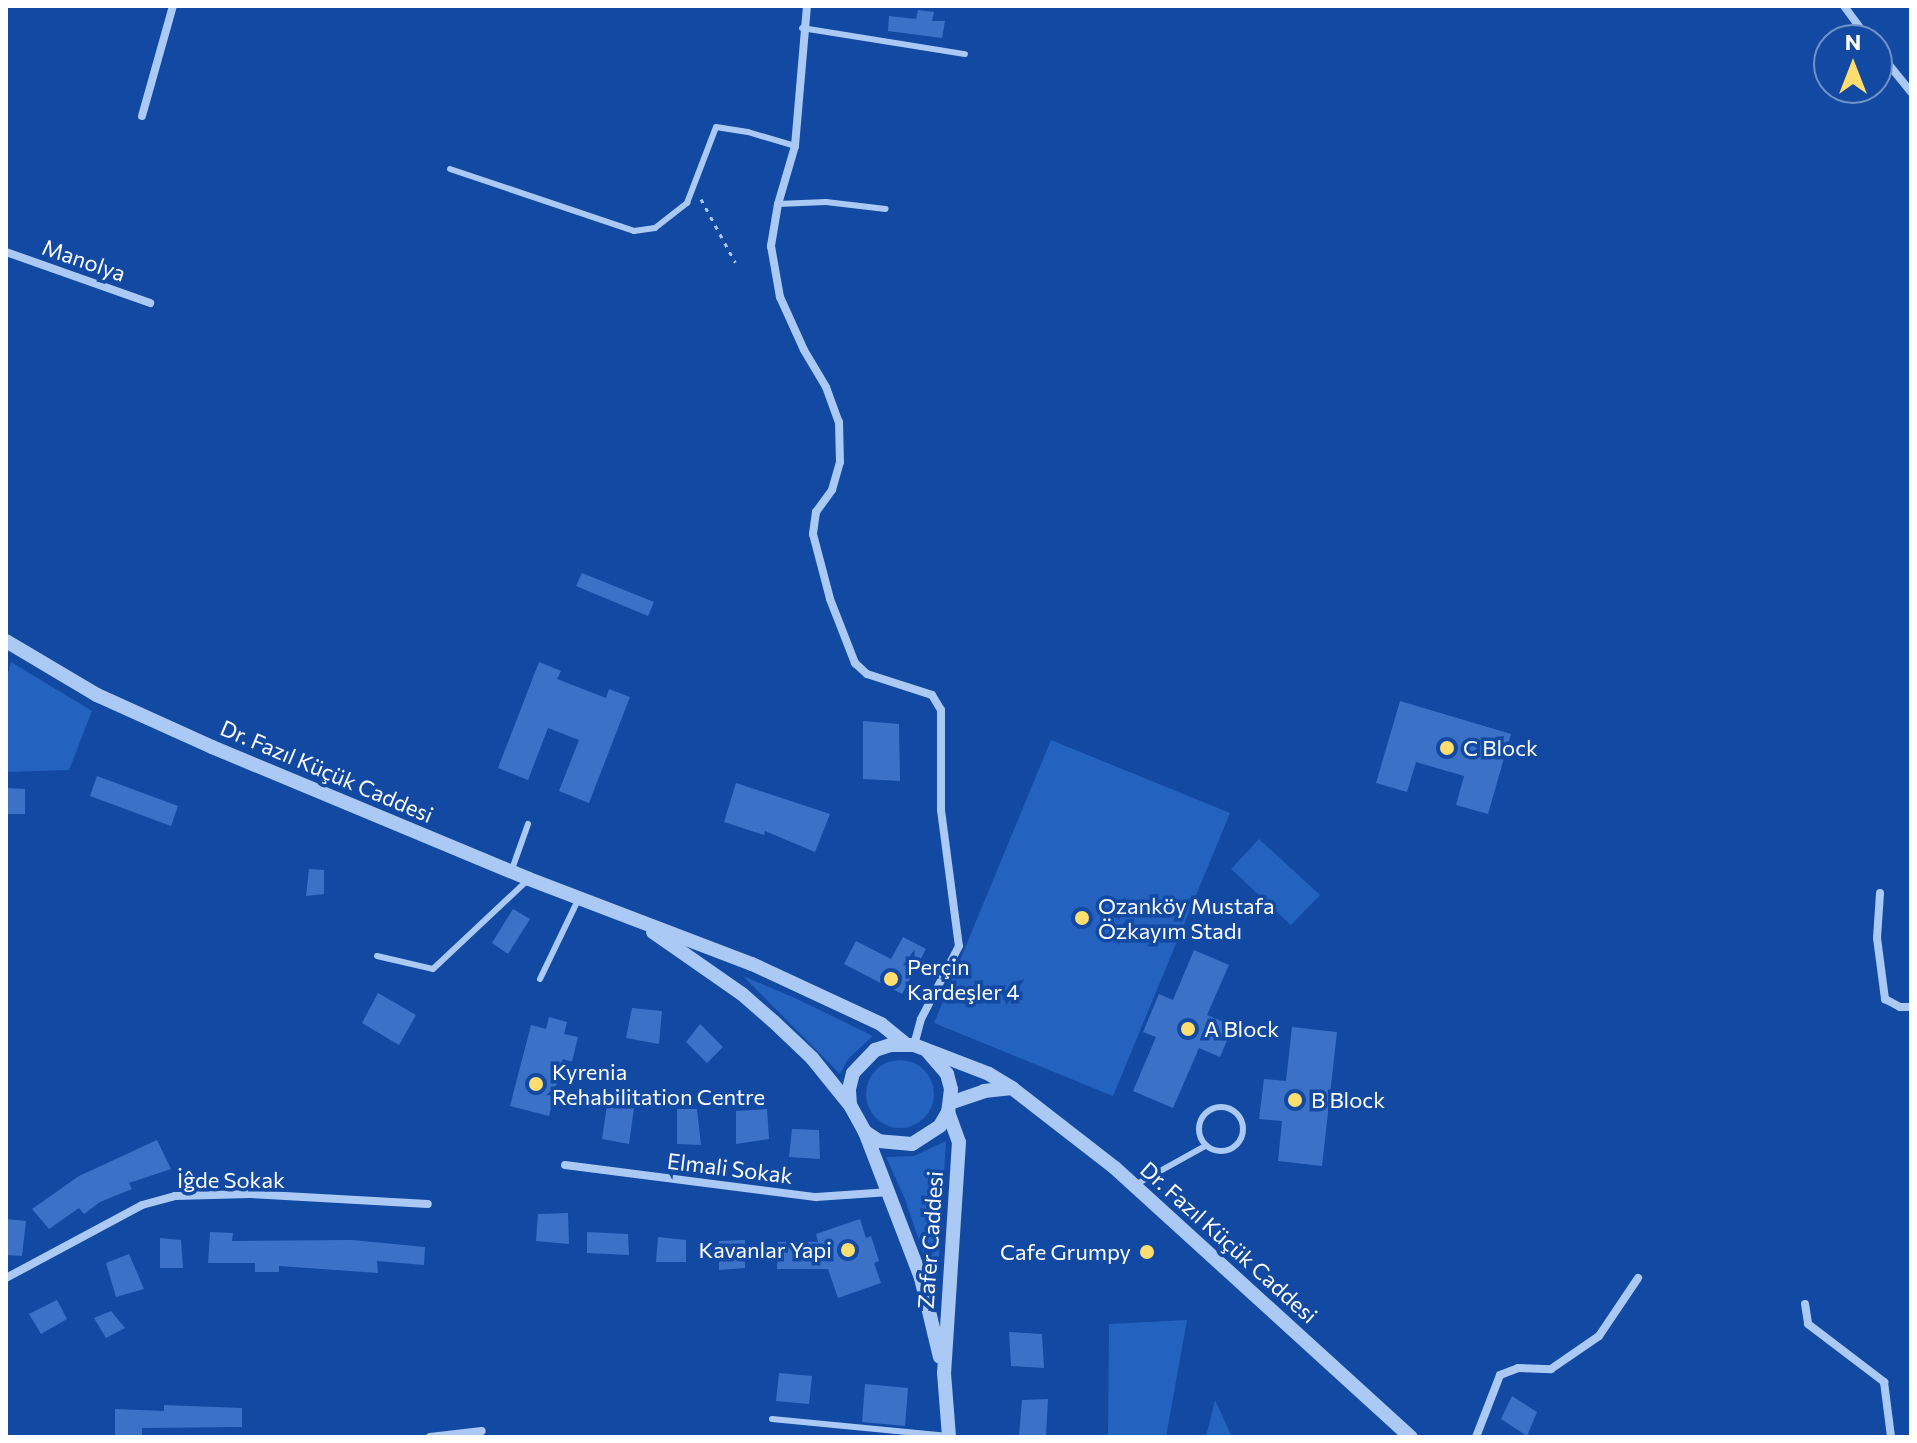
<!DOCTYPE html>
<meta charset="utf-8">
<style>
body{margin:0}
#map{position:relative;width:1917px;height:1443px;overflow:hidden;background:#1249a2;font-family:Commissioner,sans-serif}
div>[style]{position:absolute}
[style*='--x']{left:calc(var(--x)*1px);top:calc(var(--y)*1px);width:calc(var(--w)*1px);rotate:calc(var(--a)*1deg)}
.green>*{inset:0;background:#2462c0}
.round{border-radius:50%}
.building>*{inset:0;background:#3b72c8}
.path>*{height:3px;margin-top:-1.5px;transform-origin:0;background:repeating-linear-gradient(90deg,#abc9f5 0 4px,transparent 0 10px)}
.service>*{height:6px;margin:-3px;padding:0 3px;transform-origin:3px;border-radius:3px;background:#abc9f5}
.service>.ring{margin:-3px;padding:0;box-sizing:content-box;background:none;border:6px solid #abc9f5;border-radius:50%}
.minor>*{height:8px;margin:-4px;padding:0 4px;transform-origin:4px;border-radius:4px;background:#abc9f5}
.tertiary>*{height:14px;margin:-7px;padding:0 7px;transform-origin:7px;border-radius:7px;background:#abc9f5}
.dots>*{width:22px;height:22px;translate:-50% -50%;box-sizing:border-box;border:4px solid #1249a2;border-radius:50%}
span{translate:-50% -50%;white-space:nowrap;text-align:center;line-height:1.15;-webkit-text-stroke:7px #1249a2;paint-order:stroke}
.street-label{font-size:22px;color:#fff}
.poi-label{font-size:22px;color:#fff}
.left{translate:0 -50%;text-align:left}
.right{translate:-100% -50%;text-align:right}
.frame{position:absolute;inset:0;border:8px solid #fff;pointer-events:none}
.north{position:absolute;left:1813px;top:24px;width:80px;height:80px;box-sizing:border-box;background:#1249a2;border:2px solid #7192c7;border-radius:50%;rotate:0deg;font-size:22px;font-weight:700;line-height:32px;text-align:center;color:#fff}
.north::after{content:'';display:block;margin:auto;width:28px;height:36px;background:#ffdd6f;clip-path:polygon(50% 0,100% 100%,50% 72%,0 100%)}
</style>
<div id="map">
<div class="green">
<div style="clip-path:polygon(11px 662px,92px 711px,69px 770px,6px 772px,6px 681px)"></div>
<div style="clip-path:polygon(1051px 740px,1230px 813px,1113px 1096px,934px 1023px)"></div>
<div style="clip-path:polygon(1259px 839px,1320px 895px,1291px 925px,1231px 869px)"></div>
<div style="clip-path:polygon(743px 976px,795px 998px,873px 1036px,848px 1059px,840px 1074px)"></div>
<div class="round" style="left:866px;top:1060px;width:68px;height:68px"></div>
<div style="clip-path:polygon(946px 1141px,937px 1288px,935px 1288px,905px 1199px,886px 1157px,914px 1156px)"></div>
<div style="clip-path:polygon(1187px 1320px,1166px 1437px,1108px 1437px,1109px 1324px)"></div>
<div style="clip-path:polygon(1215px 1400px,1232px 1437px,1206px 1437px)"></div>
</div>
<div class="building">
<div style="clip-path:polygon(918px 10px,934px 12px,932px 21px,945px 21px,942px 38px,888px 31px,889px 16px,916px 19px)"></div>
<div style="clip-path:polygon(582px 573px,654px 602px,648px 616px,576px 586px)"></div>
<div style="clip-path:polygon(539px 662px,561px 671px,557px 679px,606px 698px,609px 689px,630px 697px,589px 803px,559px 791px,579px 740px,548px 728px,528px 780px,498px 768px)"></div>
<div style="clip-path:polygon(1400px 701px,1511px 734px,1488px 814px,1456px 805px,1464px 776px,1416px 762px,1407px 792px,1376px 783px)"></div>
<div style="clip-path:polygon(863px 721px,899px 724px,900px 781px,863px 779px)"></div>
<div style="clip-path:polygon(97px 776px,178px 806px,171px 826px,90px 796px)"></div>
<div style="clip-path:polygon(736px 783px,830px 814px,815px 852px,765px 831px,764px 835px,724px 822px)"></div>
<div style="clip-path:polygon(6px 788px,25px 789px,25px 814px,6px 814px)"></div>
<div style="clip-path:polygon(309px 869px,324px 870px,324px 894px,306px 896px)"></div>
<div style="clip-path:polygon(513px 909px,530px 919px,508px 954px,492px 943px)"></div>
<div style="clip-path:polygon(903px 937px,926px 949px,902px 994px,844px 964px,856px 941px,891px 959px)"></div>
<div style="clip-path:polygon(1194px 950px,1229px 965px,1207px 1015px,1233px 1026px,1220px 1057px,1199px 1048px,1173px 1108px,1133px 1091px,1156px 1037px,1143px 1032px,1159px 994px,1173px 1000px)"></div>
<div style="clip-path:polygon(378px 993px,416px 1015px,399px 1045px,362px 1023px)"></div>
<div style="clip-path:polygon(632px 1008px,662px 1011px,659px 1044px,626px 1038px)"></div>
<div style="clip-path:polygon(549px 1017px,567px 1022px,564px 1034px,578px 1037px,572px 1062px,563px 1059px,549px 1116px,510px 1106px,531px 1025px,546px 1029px)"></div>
<div style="clip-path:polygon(700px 1024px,723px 1047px,707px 1063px,686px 1042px)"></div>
<div style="clip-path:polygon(1292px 1027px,1337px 1032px,1322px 1166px,1278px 1161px,1282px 1121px,1259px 1119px,1264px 1079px,1286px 1081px)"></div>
<div style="clip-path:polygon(607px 1105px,634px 1108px,629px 1144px,602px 1139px)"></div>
<div style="clip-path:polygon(677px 1109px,697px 1109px,701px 1145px,677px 1144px)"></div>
<div style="clip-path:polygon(767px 1109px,769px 1139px,736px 1144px,736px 1111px)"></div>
<div style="clip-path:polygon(792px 1129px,819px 1130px,820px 1159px,789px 1157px)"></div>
<div style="clip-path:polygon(157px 1140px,171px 1169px,129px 1183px,132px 1189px,100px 1202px,84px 1214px,79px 1208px,49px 1229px,32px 1209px,79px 1176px)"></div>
<div style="clip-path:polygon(568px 1213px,569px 1244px,536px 1241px,538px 1214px)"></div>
<div style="clip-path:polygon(6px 1219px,26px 1221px,22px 1256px,6px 1255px)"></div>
<div style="clip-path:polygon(860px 1219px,866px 1238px,871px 1236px,879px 1261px,874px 1263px,881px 1283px,838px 1298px,828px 1269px,777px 1269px,778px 1242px,818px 1242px,816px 1234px)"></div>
<div style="clip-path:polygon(210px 1232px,233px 1233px,232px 1241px,352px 1240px,425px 1247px,424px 1265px,377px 1261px,378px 1273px,279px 1266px,279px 1272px,255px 1272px,255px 1263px,208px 1263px)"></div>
<div style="clip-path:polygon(587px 1232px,628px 1234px,629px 1255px,587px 1253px)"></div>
<div style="clip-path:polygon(658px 1237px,686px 1240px,686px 1262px,656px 1262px)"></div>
<div style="clip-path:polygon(160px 1238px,181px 1240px,183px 1268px,160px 1268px)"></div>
<div style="clip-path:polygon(745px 1240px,745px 1268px,719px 1270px,719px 1241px)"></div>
<div style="clip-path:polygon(129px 1254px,144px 1289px,116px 1297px,106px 1263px)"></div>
<div style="clip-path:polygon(57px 1300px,67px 1319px,41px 1334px,29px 1314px)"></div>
<div style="clip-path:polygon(111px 1311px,125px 1328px,106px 1338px,94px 1318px)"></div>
<div style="clip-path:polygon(1009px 1332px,1042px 1334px,1044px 1368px,1011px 1366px)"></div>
<div style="clip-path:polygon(779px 1373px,812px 1376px,809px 1404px,776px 1401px)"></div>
<div style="clip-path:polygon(865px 1384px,908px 1388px,905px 1426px,862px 1422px)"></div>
<div style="clip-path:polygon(1512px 1396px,1537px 1412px,1527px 1436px,1501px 1419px)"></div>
<div style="clip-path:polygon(1048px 1399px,1046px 1436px,1019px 1436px,1022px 1400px)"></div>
<div style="clip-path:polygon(164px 1405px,242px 1408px,242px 1427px,142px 1428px,142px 1436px,115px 1435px,115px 1409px,164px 1411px)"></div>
</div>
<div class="path">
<div style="--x:701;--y:199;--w:72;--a:61.6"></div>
</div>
<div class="service">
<div style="--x:802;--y:28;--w:165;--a:9.1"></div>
<div style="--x:450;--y:169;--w:194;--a:18.6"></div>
<div style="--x:634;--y:231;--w:21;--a:-8"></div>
<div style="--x:655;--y:228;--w:41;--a:-38"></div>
<div style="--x:687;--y:203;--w:81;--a:-69.1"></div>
<div style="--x:716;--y:127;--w:32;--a:9"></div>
<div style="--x:748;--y:132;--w:49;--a:16.6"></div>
<div style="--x:778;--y:204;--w:48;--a:-2.4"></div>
<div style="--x:826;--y:202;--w:60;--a:6.7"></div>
<div style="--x:511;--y:872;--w:51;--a:-70.5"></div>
<div style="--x:377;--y:956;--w:57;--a:13.1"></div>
<div style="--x:433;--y:969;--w:132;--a:-43.2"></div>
<div style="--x:540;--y:979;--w:90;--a:-64.3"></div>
<div class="ring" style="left:1199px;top:1107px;width:38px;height:38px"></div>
<div style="--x:1135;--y:1185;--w:80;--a:-29.1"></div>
<div style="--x:772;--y:1419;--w:177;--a:5.5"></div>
</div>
<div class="minor">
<div style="--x:807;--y:6;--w:141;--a:94.9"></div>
<div style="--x:795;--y:146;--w:60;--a:106.3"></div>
<div style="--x:778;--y:204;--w:43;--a:99.5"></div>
<div style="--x:771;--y:246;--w:52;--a:80"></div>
<div style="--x:780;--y:297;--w:58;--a:65.6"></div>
<div style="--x:804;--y:350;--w:43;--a:59.3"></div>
<div style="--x:826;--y:387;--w:37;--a:70"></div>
<div style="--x:839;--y:422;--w:40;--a:88.6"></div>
<div style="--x:840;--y:462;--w:29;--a:106"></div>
<div style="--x:832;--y:490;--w:27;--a:126"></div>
<div style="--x:816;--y:512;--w:22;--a:98"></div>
<div style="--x:813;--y:534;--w:67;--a:75.3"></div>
<div style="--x:830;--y:599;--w:69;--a:68.7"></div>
<div style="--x:855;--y:663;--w:16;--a:43"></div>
<div style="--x:867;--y:674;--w:68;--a:17.9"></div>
<div style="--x:932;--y:695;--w:17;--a:59"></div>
<div style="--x:941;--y:710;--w:100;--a:90"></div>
<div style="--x:941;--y:810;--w:137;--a:82.5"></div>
<div style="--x:959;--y:946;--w:82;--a:117.5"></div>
<div style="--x:921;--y:1019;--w:27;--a:105"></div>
<div style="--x:1844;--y:6;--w:42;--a:53.7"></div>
<div style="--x:1877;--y:50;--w:54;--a:51"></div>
<div style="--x:142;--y:116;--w:114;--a:-74.3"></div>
<div style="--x:6;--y:252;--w:153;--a:19.5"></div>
<div style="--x:1880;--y:893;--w:45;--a:93.8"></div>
<div style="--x:1877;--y:938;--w:62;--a:82.5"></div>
<div style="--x:1885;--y:999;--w:17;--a:28"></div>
<div style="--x:1900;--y:1007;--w:11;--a:0"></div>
<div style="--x:565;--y:1165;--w:253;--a:7.3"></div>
<div style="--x:816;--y:1197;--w:74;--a:-3.9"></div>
<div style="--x:6;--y:1278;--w:154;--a:-28.2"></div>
<div style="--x:142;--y:1205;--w:34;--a:-15"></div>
<div style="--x:175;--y:1196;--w:75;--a:-1.5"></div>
<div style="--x:250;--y:1194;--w:178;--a:3.2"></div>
<div style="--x:1805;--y:1304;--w:20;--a:81"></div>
<div style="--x:1808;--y:1324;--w:96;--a:37.3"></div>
<div style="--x:1884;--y:1382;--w:55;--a:82.7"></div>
<div style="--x:430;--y:1437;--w:52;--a:-6.6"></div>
<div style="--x:1476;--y:1437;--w:66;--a:-68.8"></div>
<div style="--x:1500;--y:1375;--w:19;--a:-21"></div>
<div style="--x:1518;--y:1368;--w:33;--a:2"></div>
<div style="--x:1551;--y:1369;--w:58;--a:-34.5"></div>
<div style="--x:1599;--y:1336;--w:70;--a:-56.1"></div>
</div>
<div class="tertiary">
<div style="--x:6;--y:641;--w:106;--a:30.7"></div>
<div style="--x:97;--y:695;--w:126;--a:24.3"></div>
<div style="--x:212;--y:747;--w:343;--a:22.6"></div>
<div style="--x:529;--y:879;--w:239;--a:20.9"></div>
<div style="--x:752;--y:964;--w:142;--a:24.9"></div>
<div style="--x:881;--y:1024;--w:32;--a:39"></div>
<div style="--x:653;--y:932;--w:108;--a:34.9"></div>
<div style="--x:742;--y:994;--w:41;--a:41.1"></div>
<div style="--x:773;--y:1021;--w:54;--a:43.5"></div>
<div style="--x:812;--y:1058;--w:59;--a:51.2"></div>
<div style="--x:928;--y:1052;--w:29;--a:49"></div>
<div style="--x:947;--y:1074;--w:16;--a:75"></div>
<div style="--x:951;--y:1089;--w:23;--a:97"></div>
<div style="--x:948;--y:1112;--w:16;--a:120"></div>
<div style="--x:940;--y:1126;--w:33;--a:147"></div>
<div style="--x:912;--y:1144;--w:33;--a:-175"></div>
<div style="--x:879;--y:1141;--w:17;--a:-147"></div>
<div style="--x:865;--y:1132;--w:31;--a:-119"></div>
<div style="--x:850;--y:1105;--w:16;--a:-94"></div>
<div style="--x:849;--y:1089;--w:16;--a:-76"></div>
<div style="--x:853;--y:1073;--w:32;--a:-46"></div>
<div style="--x:875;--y:1050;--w:16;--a:-18"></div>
<div style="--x:890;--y:1045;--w:24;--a:0"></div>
<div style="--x:914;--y:1045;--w:80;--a:21.1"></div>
<div style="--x:989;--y:1074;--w:27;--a:31"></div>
<div style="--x:1012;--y:1088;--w:130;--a:37.8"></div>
<div style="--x:1115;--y:1168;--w:400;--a:42.3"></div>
<div style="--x:950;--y:1103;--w:36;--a:-19"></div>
<div style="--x:984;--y:1091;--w:28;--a:-6"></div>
<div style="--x:948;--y:1112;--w:32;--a:70"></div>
<div style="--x:959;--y:1142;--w:231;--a:93.7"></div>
<div style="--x:944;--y:1373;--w:64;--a:85.5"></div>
<div style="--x:865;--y:1132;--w:156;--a:69"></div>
<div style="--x:921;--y:1278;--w:81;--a:76.5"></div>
</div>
<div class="dots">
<div style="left:1447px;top:748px;background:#ffdd6f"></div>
<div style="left:1082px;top:918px;background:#ffdd6f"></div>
<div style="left:891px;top:979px;background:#ffdd6f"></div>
<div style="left:1188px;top:1029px;background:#ffdd6f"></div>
<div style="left:536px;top:1084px;background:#ffdd6f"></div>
<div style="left:1295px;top:1100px;background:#ffdd6f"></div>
<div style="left:848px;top:1250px;background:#ffdd6f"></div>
<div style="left:1147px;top:1252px;background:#ffdd6f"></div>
</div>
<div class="street-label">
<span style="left:84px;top:260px;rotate:19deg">Manolya</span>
<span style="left:327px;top:771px;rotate:23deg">Dr. Fazıl Küçük Caddesi</span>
<span style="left:730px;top:1168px;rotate:7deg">Elmali Sokak</span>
<span style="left:231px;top:1180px">İĝde Sokak</span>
<span style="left:930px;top:1240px;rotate:-86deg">Zafer Caddesi</span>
<span style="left:1229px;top:1242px;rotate:42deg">Dr. Fazıl Küçük Caddesi</span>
</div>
<div class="poi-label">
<span class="left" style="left:1463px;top:748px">C Block</span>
<span class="left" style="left:1098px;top:918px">Ozanköy Mustafa<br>Özkayım Stadı</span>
<span class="left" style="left:907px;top:979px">Perçin<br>Kardeşler 4</span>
<span class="left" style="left:1204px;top:1029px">A Block</span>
<span class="left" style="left:552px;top:1084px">Kyrenia<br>Rehabilitation Centre</span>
<span class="left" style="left:1311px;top:1100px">B Block</span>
<span class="right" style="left:832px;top:1250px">Kavanlar Yapi</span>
<span class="right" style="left:1131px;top:1252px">Cafe Grumpy</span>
</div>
<div class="frame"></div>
<div class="north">N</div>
</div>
